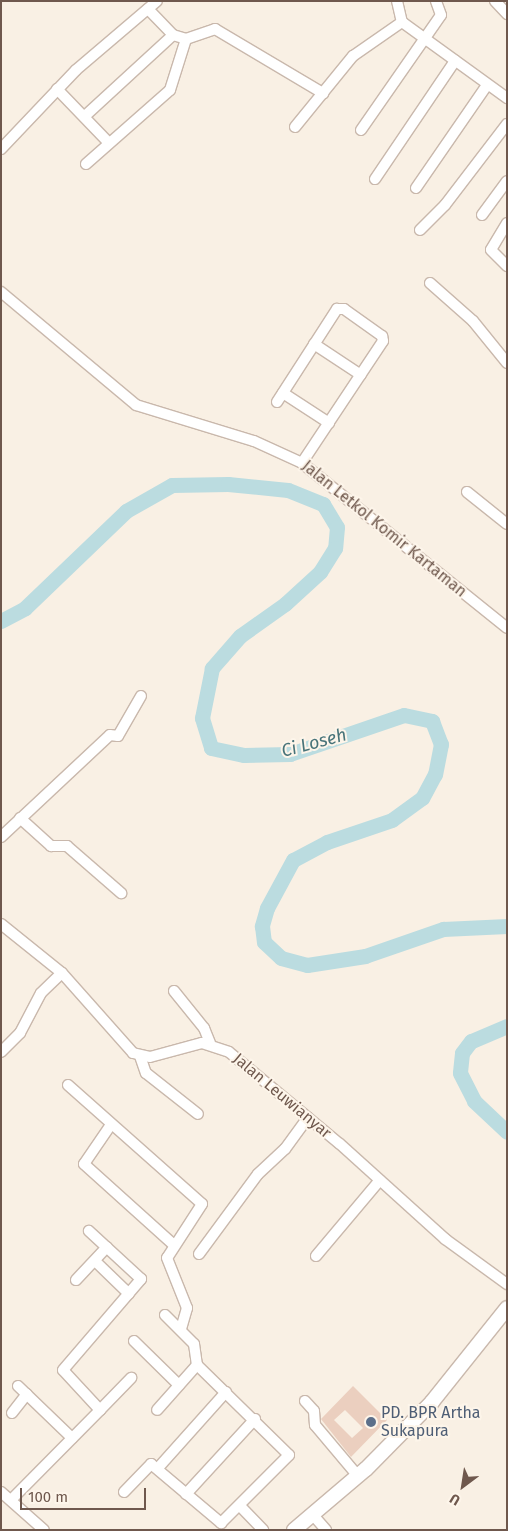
<!DOCTYPE html>
<style>
body{margin:0}
#map{position:relative;width:508px;height:1531px;overflow:hidden;background:#f9f0e4;font-family:"Fira Sans",sans-serif}
div>[style]{position:absolute}
[style*='--x']{left:calc(var(--x)*1px);top:calc(var(--y)*1px);width:calc(var(--w)*1px);rotate:calc(var(--a)*1deg)}
.river>*{height:15px;margin:-7.5px;padding:0 7.5px;transform-origin:7.5px;border-radius:7.5px;background:#bbdce0}
.building>*{inset:0;background:#ebcfbf}
.roads{filter:drop-shadow(1px 0 #c9b8ac) drop-shadow(-1px 0 #c9b8ac) drop-shadow(0 1px #c9b8ac) drop-shadow(0 -1px #c9b8ac)}
.street>*{height:10px;margin:-5px;padding:0 5px;transform-origin:5px;border-radius:5px;background:#fff}
.secondary>*{height:14px;margin:-7px;padding:0 7px;transform-origin:7px;border-radius:7px;background:#fff}
.dots>*{width:14px;height:14px;translate:-50% -50%;box-sizing:border-box;border:2px solid #fdf5ea;border-radius:50%}
span{translate:-50% -50%;white-space:nowrap;text-align:center;line-height:1.15;-webkit-text-stroke:4px #fdf5ea;paint-order:stroke}
.street-label{font-size:16px;color:#6f584d}
.service-label{font-size:16px;color:#4e5e75}
.left{translate:0 -50%;text-align:left}
.water-label{font-size:18px;color:#477379;font-style:italic}
.frame{position:absolute;inset:0;border:2px solid #6f584d;pointer-events:none}
.north{position:absolute;left:438px;top:1461px;width:50px;height:50px;-webkit-text-stroke:4px #fdf5ea;paint-order:stroke;rotate:211deg;font-size:14px;font-weight:700;line-height:20px;text-align:center;color:#6f584d}
.north::after{content:'';display:block;margin:auto;width:18px;height:22px;background:#6f584d;clip-path:polygon(50% 0,100% 100%,50% 72%,0 100%)}
.scale{position:absolute;left:20px;top:1488px;width:126px;height:22px;box-sizing:border-box;border:2px solid #6f584d;border-top:0;padding-left:6px;font-size:15px;line-height:18px;white-space:nowrap;color:#6f584d;-webkit-text-stroke:4px #fdf5ea;paint-order:stroke}
</style>
<div id="map">
<div class="river">
<div style="--x:1;--y:621;--w:27;--a:-28"></div>
<div style="--x:25;--y:608;--w:140;--a:-43.8"></div>
<div style="--x:126;--y:511;--w:53;--a:-29.5"></div>
<div style="--x:172;--y:485;--w:56;--a:-1"></div>
<div style="--x:228;--y:484;--w:60;--a:5.7"></div>
<div style="--x:288;--y:490;--w:38;--a:22"></div>
<div style="--x:323;--y:504;--w:27;--a:59"></div>
<div style="--x:337;--y:527;--w:21;--a:95"></div>
<div style="--x:335;--y:548;--w:28;--a:122"></div>
<div style="--x:320;--y:572;--w:47;--a:137.6"></div>
<div style="--x:285;--y:604;--w:55;--a:144.6"></div>
<div style="--x:240;--y:636;--w:43;--a:131.2"></div>
<div style="--x:212;--y:668;--w:51;--a:101.3"></div>
<div style="--x:202;--y:718;--w:31;--a:73"></div>
<div style="--x:211;--y:748;--w:34;--a:12"></div>
<div style="--x:244;--y:755;--w:46;--a:-1.2"></div>
<div style="--x:290;--y:754;--w:120;--a:-18.9"></div>
<div style="--x:404;--y:715;--w:29;--a:12"></div>
<div style="--x:432;--y:721;--w:25;--a:69"></div>
<div style="--x:441;--y:744;--w:31;--a:101"></div>
<div style="--x:435;--y:774;--w:27;--a:118"></div>
<div style="--x:422;--y:798;--w:37;--a:144"></div>
<div style="--x:392;--y:820;--w:69;--a:161.3"></div>
<div style="--x:327;--y:842;--w:38;--a:152"></div>
<div style="--x:293;--y:860;--w:55;--a:118.4"></div>
<div style="--x:267;--y:908;--w:19;--a:106"></div>
<div style="--x:262;--y:926;--w:16;--a:83"></div>
<div style="--x:264;--y:942;--w:23;--a:43"></div>
<div style="--x:281;--y:958;--w:27;--a:15"></div>
<div style="--x:307;--y:965;--w:59;--a:-8.8"></div>
<div style="--x:365;--y:956;--w:83;--a:-19.1"></div>
<div style="--x:443;--y:929;--w:64;--a:-2.7"></div>
<div style="--x:507;--y:1026;--w:39;--a:157"></div>
<div style="--x:471;--y:1041;--w:15;--a:127"></div>
<div style="--x:462;--y:1053;--w:20;--a:96"></div>
<div style="--x:460;--y:1073;--w:31;--a:63"></div>
<div style="--x:474;--y:1101;--w:45;--a:43.2"></div>
</div>
<div class="building">
<div style="clip-path:polygon(evenodd,353px 1386px,387px 1420px,351px 1457px,321px 1419px,353px 1386px,345px 1410px,363px 1428px,352px 1438px,334px 1420px,345px 1410px)"></div>
</div>
<div class="roads">
<div class="street">
<div style="--x:397;--y:1;--w:22;--a:77"></div>
<div style="--x:495;--y:1;--w:18;--a:47"></div>
<div style="--x:148;--y:9;--w:36;--a:46"></div>
<div style="--x:173;--y:35;--w:14;--a:17"></div>
<div style="--x:186;--y:39;--w:31;--a:-19"></div>
<div style="--x:215;--y:29;--w:126;--a:30.7"></div>
<div style="--x:57;--y:89;--w:75;--a:46.1"></div>
<div style="--x:86;--y:115;--w:118;--a:-42.6"></div>
<div style="--x:295;--y:127;--w:92;--a:-50.8"></div>
<div style="--x:353;--y:56;--w:60;--a:-34.8"></div>
<div style="--x:402;--y:22;--w:130;--a:35.9"></div>
<div style="--x:361;--y:130;--w:140;--a:-55.2"></div>
<div style="--x:441;--y:15;--w:15;--a:-110"></div>
<div style="--x:1;--y:149;--w:109;--a:-46.5"></div>
<div style="--x:76;--y:70;--w:106;--a:-40.4"></div>
<div style="--x:86;--y:164;--w:112;--a:-41.4"></div>
<div style="--x:170;--y:90;--w:53;--a:-72.6"></div>
<div style="--x:375;--y:179;--w:143;--a:-55.9"></div>
<div style="--x:416;--y:188;--w:125;--a:-55.4"></div>
<div style="--x:482;--y:215;--w:42;--a:-53.7"></div>
<div style="--x:507;--y:223;--w:31;--a:121"></div>
<div style="--x:491;--y:250;--w:23;--a:45"></div>
<div style="--x:420;--y:230;--w:35;--a:-45"></div>
<div style="--x:445;--y:205;--w:102;--a:-52.6"></div>
<div style="--x:430;--y:283;--w:57;--a:41.5"></div>
<div style="--x:473;--y:321;--w:54;--a:51"></div>
<div style="--x:1;--y:292;--w:176;--a:39.9"></div>
<div style="--x:136;--y:405;--w:123;--a:17"></div>
<div style="--x:254;--y:441;--w:53;--a:24.6"></div>
<div style="--x:302;--y:463;--w:263;--a:38.8"></div>
<div style="--x:314;--y:344;--w:56;--a:33.4"></div>
<div style="--x:283;--y:393;--w:55;--a:33.1"></div>
<div style="--x:277;--y:402;--w:111;--a:-57.2"></div>
<div style="--x:337;--y:309;--w:7;--a:0"></div>
<div style="--x:344;--y:309;--w:47;--a:35.4"></div>
<div style="--x:382;--y:336;--w:5;--a:79"></div>
<div style="--x:383;--y:341;--w:146;--a:123.6"></div>
<div style="--x:467;--y:492;--w:51;--a:38.7"></div>
<div style="--x:20;--y:818;--w:42;--a:42.1"></div>
<div style="--x:51;--y:846;--w:16;--a:0"></div>
<div style="--x:67;--y:846;--w:72;--a:41"></div>
<div style="--x:1;--y:837;--w:149;--a:-43.1"></div>
<div style="--x:110;--y:735;--w:8;--a:7"></div>
<div style="--x:118;--y:736;--w:46;--a:-60.1"></div>
<div style="--x:1;--y:924;--w:78;--a:38.8"></div>
<div style="--x:62;--y:973;--w:107;--a:48.4"></div>
<div style="--x:133;--y:1053;--w:17;--a:13"></div>
<div style="--x:150;--y:1057;--w:54;--a:-15.1"></div>
<div style="--x:202;--y:1043;--w:28;--a:18"></div>
<div style="--x:229;--y:1052;--w:144;--a:39.7"></div>
<div style="--x:340;--y:1144;--w:142;--a:42.1"></div>
<div style="--x:445;--y:1239;--w:77;--a:36"></div>
<div style="--x:174;--y:991;--w:48;--a:51"></div>
<div style="--x:204;--y:1028;--w:16;--a:68"></div>
<div style="--x:1;--y:1052;--w:27;--a:-45"></div>
<div style="--x:20;--y:1033;--w:45;--a:-62.3"></div>
<div style="--x:41;--y:993;--w:29;--a:-44"></div>
<div style="--x:140;--y:1056;--w:18;--a:71"></div>
<div style="--x:146;--y:1073;--w:66;--a:38.3"></div>
<div style="--x:68;--y:1085;--w:179;--a:41.6"></div>
<div style="--x:202;--y:1204;--w:64;--a:122.9"></div>
<div style="--x:167;--y:1258;--w:54;--a:68.2"></div>
<div style="--x:187;--y:1308;--w:22;--a:106"></div>
<div style="--x:110;--y:1126;--w:46;--a:124.4"></div>
<div style="--x:84;--y:1164;--w:121;--a:42"></div>
<div style="--x:199;--y:1254;--w:99;--a:-53.6"></div>
<div style="--x:258;--y:1174;--w:37;--a:-43"></div>
<div style="--x:285;--y:1149;--w:39;--a:-54"></div>
<div style="--x:316;--y:1256;--w:99;--a:-49.9"></div>
<div style="--x:95;--y:1261;--w:47;--a:44.1"></div>
<div style="--x:76;--y:1280;--w:45;--a:-46.8"></div>
<div style="--x:165;--y:1315;--w:41;--a:45"></div>
<div style="--x:194;--y:1344;--w:21;--a:82"></div>
<div style="--x:134;--y:1341;--w:63;--a:44.4"></div>
<div style="--x:18;--y:1386;--w:75;--a:43.9"></div>
<div style="--x:305;--y:1401;--w:13;--a:48"></div>
<div style="--x:314;--y:1411;--w:14;--a:86"></div>
<div style="--x:315;--y:1425;--w:67;--a:49.9"></div>
<div style="--x:100;--y:1410;--w:45;--a:-45.9"></div>
<div style="--x:12;--y:1413;--w:24;--a:-52"></div>
<div style="--x:158;--y:1468;--w:102;--a:-48.2"></div>
<div style="--x:1;--y:1492;--w:57;--a:41.5"></div>
<div style="--x:124;--y:1492;--w:39;--a:-46"></div>
<div style="--x:151;--y:1464;--w:92;--a:40.1"></div>
<div style="--x:221;--y:1523;--w:96;--a:-45"></div>
<div style="--x:289;--y:1455;--w:129;--a:-135.6"></div>
<div style="--x:197;--y:1365;--w:60;--a:131.6"></div>
<div style="--x:186;--y:1494;--w:102;--a:-47.4"></div>
<div style="--x:11;--y:1500;--w:127;--a:-45.3"></div>
<div style="--x:100;--y:1410;--w:54;--a:-132.8"></div>
<div style="--x:63;--y:1370;--w:120;--a:-49.4"></div>
<div style="--x:141;--y:1279;--w:71;--a:-137.3"></div>
<div style="--x:241;--y:1507;--w:32;--a:46"></div>
<div style="--x:313;--y:1515;--w:20;--a:49"></div>
</div>
<div class="secondary">
<div style="--x:294;--y:1530;--w:94;--a:-40.3"></div>
<div style="--x:366;--y:1469;--w:94;--a:-45.4"></div>
<div style="--x:432;--y:1402;--w:120;--a:-51.4"></div>
</div>
</div>
<div class="dots">
<div style="left:371px;top:1422px;background:#5c6f8a"></div>
</div>
<div class="street-label">
<span style="left:384px;top:529px;rotate:39deg">Jalan Letkol Komir Kartaman</span>
<span style="left:282px;top:1096px;rotate:40deg">Jalan Leuwianyar</span>
</div>
<div class="service-label">
<span class="left" style="left:381px;top:1422px">PD. BPR Artha<br>Sukapura</span>
</div>
<div class="water-label">
<span style="left:314px;top:743px;rotate:-15deg">Ci Loseh</span>
</div>
<div class="frame"></div>
<div class="north">U</div>
<div class="scale">100 m</div>
</div>
